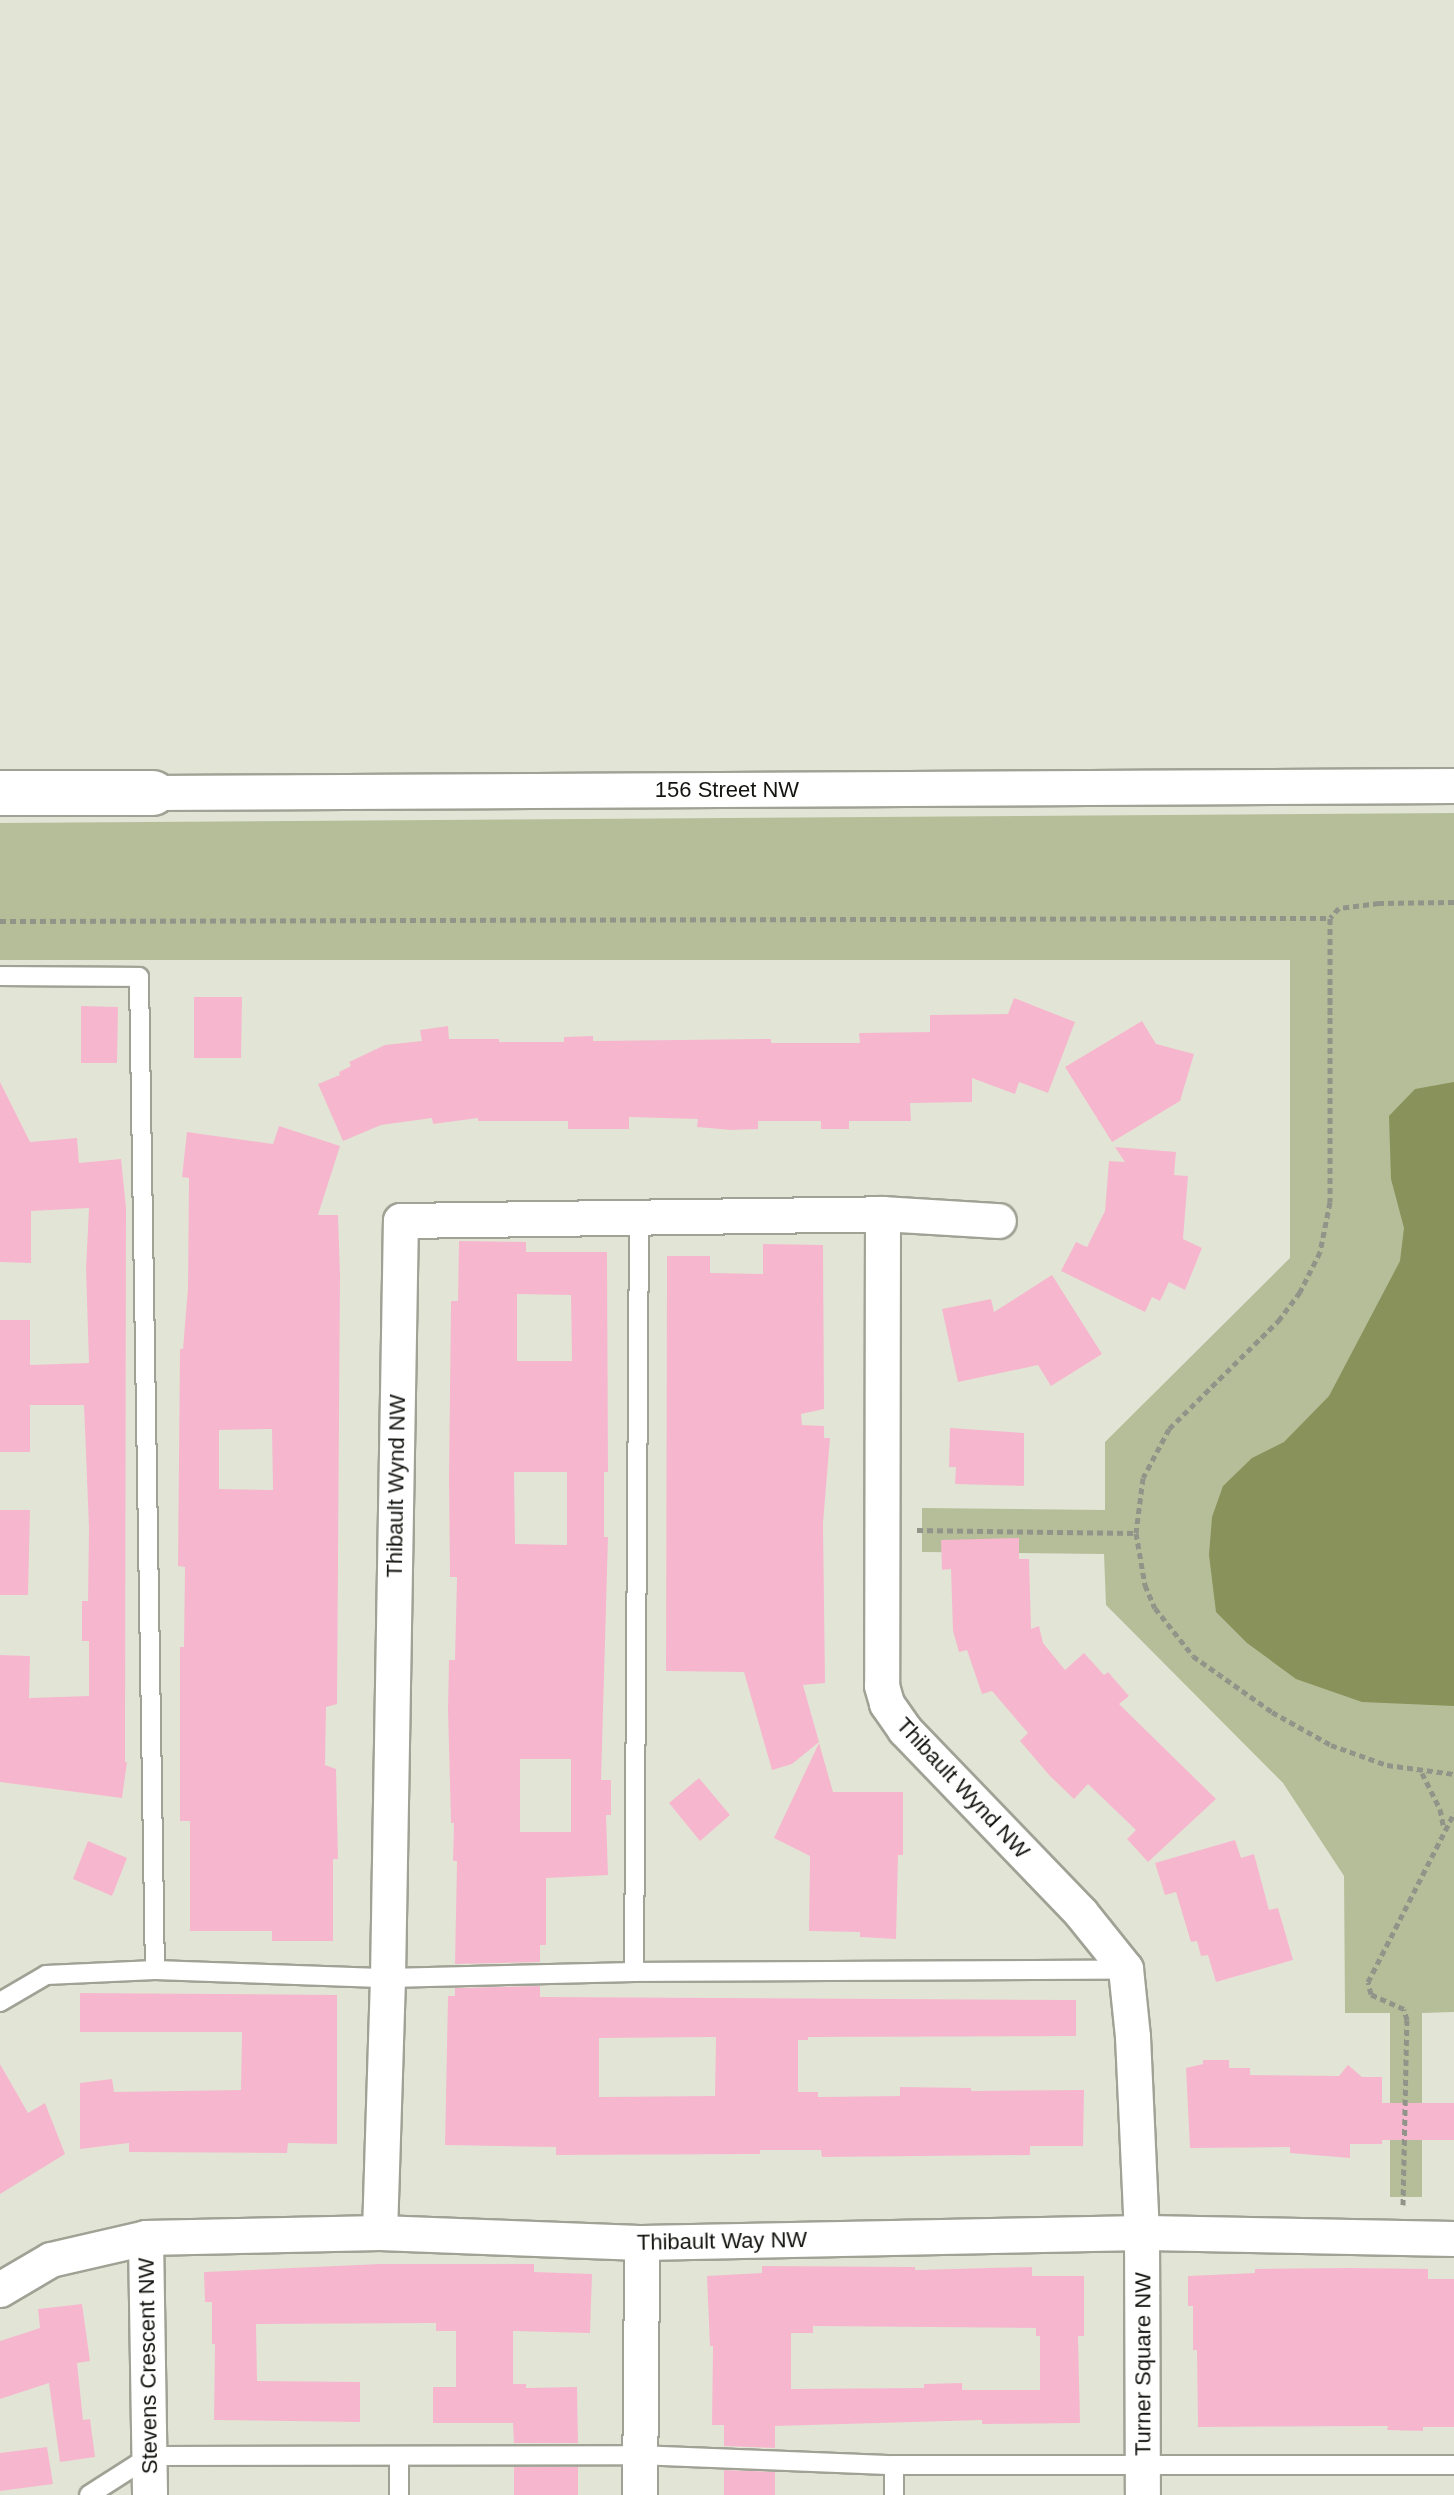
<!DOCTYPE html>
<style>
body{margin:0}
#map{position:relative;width:1454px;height:2495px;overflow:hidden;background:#e2e5d6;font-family:Helvetica,sans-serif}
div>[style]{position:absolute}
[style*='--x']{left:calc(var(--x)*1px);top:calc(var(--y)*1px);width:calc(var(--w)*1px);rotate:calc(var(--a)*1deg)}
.green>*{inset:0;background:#b6be99}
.water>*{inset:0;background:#88925a}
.building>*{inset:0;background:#f6b7ce}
.path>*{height:5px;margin-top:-2.5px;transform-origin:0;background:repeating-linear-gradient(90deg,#919489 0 6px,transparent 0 10px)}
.roads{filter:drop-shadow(2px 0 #9fa294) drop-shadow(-2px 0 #9fa294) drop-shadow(0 2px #9fa294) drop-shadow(0 -2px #9fa294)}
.lane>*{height:18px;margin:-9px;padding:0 9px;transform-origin:9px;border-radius:9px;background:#fff}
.street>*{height:34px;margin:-17px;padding:0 17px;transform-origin:17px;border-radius:17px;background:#fff}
.secondary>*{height:44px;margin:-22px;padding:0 22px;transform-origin:22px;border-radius:22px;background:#fff}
span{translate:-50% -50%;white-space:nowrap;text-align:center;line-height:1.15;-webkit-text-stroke:7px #fff;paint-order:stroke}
.street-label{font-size:22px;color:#13140f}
</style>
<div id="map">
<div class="green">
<div style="clip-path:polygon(1454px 813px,1454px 2012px,1422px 2013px,1422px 2197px,1390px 2197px,1390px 2013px,1345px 2013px,1344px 1876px,1283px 1783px,1106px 1605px,1104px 1554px,922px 1552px,922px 1508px,1105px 1510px,1105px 1442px,1290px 1258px,1290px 960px,0 960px,0 823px)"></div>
</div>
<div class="water">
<div style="clip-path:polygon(1454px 1082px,1454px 1706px,1362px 1702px,1296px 1679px,1247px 1643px,1216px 1612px,1209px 1555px,1212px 1517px,1223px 1486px,1252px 1458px,1284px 1442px,1329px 1396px,1400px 1261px,1404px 1228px,1391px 1179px,1389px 1116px,1415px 1089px)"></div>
</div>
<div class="building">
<div style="clip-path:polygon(194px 997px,242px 997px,241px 1058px,194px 1058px)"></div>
<div style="clip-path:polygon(1014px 998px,1075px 1022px,1048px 1093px,1019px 1082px,1015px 1094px,972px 1078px,972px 1102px,910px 1103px,911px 1121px,849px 1121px,849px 1129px,821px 1129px,821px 1121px,758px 1121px,758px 1129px,731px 1130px,697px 1127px,698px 1119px,629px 1117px,629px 1129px,568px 1129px,568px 1121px,478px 1121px,478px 1118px,433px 1124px,432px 1118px,381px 1125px,343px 1141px,318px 1084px,340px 1075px,339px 1072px,351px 1066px,349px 1062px,385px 1045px,422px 1041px,420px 1030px,448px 1026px,449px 1039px,499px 1039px,499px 1042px,564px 1042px,564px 1037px,593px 1036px,593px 1041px,771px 1039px,771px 1043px,860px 1043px,859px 1033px,930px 1032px,930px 1015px,1008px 1014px)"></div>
<div style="clip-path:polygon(81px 1006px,118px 1007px,117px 1063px,81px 1063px)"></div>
<div style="clip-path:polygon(1142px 1021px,1156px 1044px,1194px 1054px,1180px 1101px,1112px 1142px,1065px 1067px)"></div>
<div style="clip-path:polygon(0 1082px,30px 1142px,77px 1138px,79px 1163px,121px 1159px,126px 1208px,125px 1762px,127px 1762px,122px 1798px,0 1782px,0 1655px,30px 1656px,29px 1698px,89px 1696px,89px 1641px,82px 1641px,82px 1601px,88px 1601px,89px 1528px,84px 1405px,30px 1405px,30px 1452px,0 1452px,0 1320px,30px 1320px,30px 1365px,89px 1363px,86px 1269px,89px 1208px,31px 1211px,31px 1263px,0 1262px)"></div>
<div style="clip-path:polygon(evenodd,279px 1126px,340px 1146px,318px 1215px,338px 1215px,340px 1275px,337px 1704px,326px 1707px,325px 1765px,336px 1769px,338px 1859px,333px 1859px,333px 1941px,272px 1941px,272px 1931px,190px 1931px,190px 1821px,180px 1821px,180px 1647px,184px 1647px,185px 1567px,178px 1566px,180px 1349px,183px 1349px,188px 1288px,189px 1178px,182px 1177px,187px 1132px,273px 1144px,279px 1126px,272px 1429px,273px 1490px,219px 1489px,219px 1430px,272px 1429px)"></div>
<div style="clip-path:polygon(1115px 1147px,1176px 1152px,1174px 1175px,1188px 1176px,1183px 1239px,1202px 1248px,1185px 1290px,1169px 1282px,1160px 1301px,1152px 1297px,1145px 1312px,1061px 1271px,1076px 1242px,1087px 1247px,1105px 1211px,1109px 1161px,1125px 1162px)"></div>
<div style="clip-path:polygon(evenodd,459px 1241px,526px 1242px,526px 1252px,607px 1252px,608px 1472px,604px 1472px,604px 1537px,608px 1537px,601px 1780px,611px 1780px,611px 1815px,606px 1815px,608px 1875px,546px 1878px,546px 1945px,540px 1945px,540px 1962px,455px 1964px,457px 1861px,453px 1861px,454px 1823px,451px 1823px,448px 1709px,449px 1660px,455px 1660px,457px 1577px,450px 1577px,449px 1477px,451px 1301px,458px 1301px,459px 1241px,517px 1294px,571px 1295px,572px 1361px,517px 1361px,517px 1294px,459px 1241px,514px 1472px,567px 1472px,567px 1545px,515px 1544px,514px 1472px,459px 1241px,520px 1759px,571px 1759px,571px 1832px,520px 1832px,520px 1759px)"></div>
<div style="clip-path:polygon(763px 1244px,823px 1245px,824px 1409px,801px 1414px,802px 1425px,824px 1426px,824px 1438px,830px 1438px,823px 1523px,825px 1683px,803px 1685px,819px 1742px,792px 1764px,772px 1770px,744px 1672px,666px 1671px,667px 1256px,710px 1256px,710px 1273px,763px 1274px)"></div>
<div style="clip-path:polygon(1052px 1275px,1102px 1354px,1051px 1386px,1038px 1365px,958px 1382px,942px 1309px,991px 1299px,994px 1312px)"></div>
<div style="clip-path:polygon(950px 1428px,1024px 1433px,1024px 1486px,955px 1484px,956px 1467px,949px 1467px)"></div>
<div style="clip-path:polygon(0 1510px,30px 1510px,28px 1595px,0 1595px)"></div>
<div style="clip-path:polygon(1019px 1538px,1019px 1559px,1029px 1559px,1031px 1629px,1039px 1626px,1043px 1643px,1065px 1670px,1084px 1653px,1104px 1675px,1108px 1672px,1129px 1696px,1119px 1704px,1216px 1799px,1148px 1862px,1127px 1839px,1136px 1830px,1088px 1784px,1074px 1799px,1050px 1776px,1020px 1741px,1028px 1733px,992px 1691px,982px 1694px,967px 1650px,959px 1652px,953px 1631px,951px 1569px,942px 1570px,941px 1540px)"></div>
<div style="clip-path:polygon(819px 1743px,833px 1792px,903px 1792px,903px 1855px,898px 1855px,896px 1939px,860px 1937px,860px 1932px,809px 1931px,810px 1856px,774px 1838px)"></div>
<div style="clip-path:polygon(699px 1778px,730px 1815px,700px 1841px,669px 1803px)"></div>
<div style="clip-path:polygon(1235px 1840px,1241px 1858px,1254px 1854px,1269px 1910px,1278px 1908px,1293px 1960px,1216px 1982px,1208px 1955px,1201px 1956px,1197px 1941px,1191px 1942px,1176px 1892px,1165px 1895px,1155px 1863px)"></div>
<div style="clip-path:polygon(88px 1841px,127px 1858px,112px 1896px,73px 1879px)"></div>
<div style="clip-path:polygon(evenodd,540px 1986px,540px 1997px,1076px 2000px,1076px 2036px,808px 2037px,808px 2040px,798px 2040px,798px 2092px,818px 2092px,818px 2097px,900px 2096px,900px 2087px,971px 2088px,971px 2091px,1084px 2090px,1083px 2146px,1030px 2146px,1030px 2155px,822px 2157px,821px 2150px,760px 2150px,760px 2154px,556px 2155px,556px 2147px,445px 2145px,448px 1996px,455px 1996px,455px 1988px,540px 1986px,716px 2037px,715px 2096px,599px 2097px,599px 2038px,716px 2037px)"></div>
<div style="clip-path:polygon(80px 1993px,337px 1995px,337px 2144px,288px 2143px,287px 2153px,129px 2152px,129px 2143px,80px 2149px,80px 2083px,112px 2079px,114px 2092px,241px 2090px,242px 2032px,80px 2032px)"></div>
<div style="clip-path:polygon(1203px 2060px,1229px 2060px,1229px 2068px,1250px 2068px,1250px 2075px,1339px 2076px,1348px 2065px,1362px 2077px,1382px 2077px,1382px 2103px,1454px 2103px,1454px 2140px,1382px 2140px,1382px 2144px,1350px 2144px,1350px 2158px,1290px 2153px,1290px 2147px,1190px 2148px,1186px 2068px,1203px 2064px)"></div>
<div style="clip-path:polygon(0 2064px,28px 2113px,45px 2103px,65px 2154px,0 2194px)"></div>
<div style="clip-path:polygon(380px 2264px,534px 2264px,534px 2272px,592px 2274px,590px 2333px,513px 2331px,513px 2384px,526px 2384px,526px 2388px,577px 2387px,578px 2443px,514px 2443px,513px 2423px,433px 2423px,433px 2387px,456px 2387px,456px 2331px,436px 2331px,436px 2323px,256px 2324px,257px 2381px,360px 2382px,360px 2422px,214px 2420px,215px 2344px,212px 2344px,212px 2302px,205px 2302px,204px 2272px)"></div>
<div style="clip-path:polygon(evenodd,762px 2266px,915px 2267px,915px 2270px,1032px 2267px,1032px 2276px,1084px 2276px,1084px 2336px,1078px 2336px,1080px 2423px,982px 2424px,982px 2420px,775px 2426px,775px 2448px,724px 2446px,724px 2425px,712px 2425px,713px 2346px,710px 2346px,707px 2276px,762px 2273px,762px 2266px,813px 2326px,1036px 2328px,1036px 2336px,1040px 2336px,1040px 2390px,962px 2390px,962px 2383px,924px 2384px,924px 2388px,791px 2389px,791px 2333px,813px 2333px,813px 2326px)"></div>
<div style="clip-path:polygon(1349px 2268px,1428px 2269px,1428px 2279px,1454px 2279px,1454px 2427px,1423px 2427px,1423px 2431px,1387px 2430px,1388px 2426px,1198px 2427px,1197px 2350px,1193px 2350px,1193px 2306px,1188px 2306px,1188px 2276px,1255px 2273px,1255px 2269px)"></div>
<div style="clip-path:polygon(82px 2304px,90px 2361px,77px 2363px,83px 2420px,90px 2419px,95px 2457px,60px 2462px,49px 2383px,0 2399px,0 2341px,40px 2328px,38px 2309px)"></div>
<div style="clip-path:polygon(47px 2447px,53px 2484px,0 2491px,0 2453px)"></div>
<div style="clip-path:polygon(514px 2467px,578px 2467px,578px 2495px,514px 2495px)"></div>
<div style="clip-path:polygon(724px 2470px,775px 2472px,775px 2495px,724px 2495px)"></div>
</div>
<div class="path">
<div style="--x:1454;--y:902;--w:75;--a:179.2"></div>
<div style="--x:1379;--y:903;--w:40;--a:172.9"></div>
<div style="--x:1339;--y:908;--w:13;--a:132"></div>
<div style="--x:1330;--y:918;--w:284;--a:90"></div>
<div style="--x:1330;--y:1202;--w:51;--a:101.3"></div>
<div style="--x:1320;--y:1252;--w:45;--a:116.6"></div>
<div style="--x:1300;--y:1292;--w:34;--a:127"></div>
<div style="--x:1280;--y:1319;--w:156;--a:135.3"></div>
<div style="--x:1169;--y:1429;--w:55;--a:118"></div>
<div style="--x:1143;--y:1478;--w:55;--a:97.3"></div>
<div style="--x:1136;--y:1533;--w:53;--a:80.2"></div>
<div style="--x:1145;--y:1585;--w:25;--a:67"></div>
<div style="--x:1155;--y:1608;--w:61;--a:51.6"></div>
<div style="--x:1193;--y:1656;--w:97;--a:35.3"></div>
<div style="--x:1272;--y:1712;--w:68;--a:29.2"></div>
<div style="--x:1331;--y:1745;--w:59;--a:19.7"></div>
<div style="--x:1387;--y:1765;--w:68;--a:7.7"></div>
<div style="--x:0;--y:921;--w:1330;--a:-0.13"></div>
<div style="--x:917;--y:1530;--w:219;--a:0.8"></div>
<div style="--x:1422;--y:1773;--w:40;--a:63.4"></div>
<div style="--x:1440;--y:1809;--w:20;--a:79"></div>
<div style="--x:1403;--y:2205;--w:185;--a:-88.8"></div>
<div style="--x:1407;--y:2020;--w:11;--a:-105"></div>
<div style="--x:1404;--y:2009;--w:36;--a:-156"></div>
<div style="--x:1371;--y:1994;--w:12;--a:-104"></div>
<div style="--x:1368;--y:1982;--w:190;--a:-63"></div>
</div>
<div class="roads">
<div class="lane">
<div style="--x:0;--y:976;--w:139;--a:0.4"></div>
<div style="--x:139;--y:977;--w:993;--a:89.08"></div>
<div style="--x:634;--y:1972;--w:755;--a:-89.62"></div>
<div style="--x:0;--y:2002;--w:53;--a:-30.4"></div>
<div style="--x:46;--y:1975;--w:109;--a:-2.6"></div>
<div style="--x:155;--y:1970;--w:233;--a:2"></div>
<div style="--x:388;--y:1978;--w:246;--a:-1.4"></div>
<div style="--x:634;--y:1972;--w:492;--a:-0.3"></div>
<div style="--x:894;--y:2465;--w:30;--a:90"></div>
<div style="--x:89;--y:2495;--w:72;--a:-32.6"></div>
<div style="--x:150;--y:2456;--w:490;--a:-0.1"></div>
<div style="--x:640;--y:2455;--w:254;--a:2.3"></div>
<div style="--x:894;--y:2465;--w:560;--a:0"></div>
<div style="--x:399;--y:2495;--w:37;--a:-90"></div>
</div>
<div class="street">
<div style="--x:153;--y:793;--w:1301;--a:-0.31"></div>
<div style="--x:883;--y:1214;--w:116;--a:3.5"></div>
<div style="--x:380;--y:2233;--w:255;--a:-88.2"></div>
<div style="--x:388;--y:1978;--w:757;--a:-89.02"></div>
<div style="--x:401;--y:1221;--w:482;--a:-0.8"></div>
<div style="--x:883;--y:1214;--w:472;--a:90.1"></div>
<div style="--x:882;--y:1686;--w:19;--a:74"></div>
<div style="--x:887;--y:1704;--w:32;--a:55"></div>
<div style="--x:905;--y:1730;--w:254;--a:46.1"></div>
<div style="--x:1081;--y:1913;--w:72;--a:51.2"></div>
<div style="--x:1126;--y:1969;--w:68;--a:84.1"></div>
<div style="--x:1133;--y:2037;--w:196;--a:87.4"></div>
<div style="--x:1142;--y:2233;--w:262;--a:89.8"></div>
<div style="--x:146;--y:2238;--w:257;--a:89.1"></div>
<div style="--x:0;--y:2290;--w:59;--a:-30.5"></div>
<div style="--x:51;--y:2260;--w:98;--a:-13"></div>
<div style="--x:146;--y:2238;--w:234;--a:-1.2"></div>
<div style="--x:380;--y:2233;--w:262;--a:2.2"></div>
<div style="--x:642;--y:2243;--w:500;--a:-1.15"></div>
<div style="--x:1142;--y:2233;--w:312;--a:1.1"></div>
<div style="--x:640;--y:2495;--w:252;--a:-89.5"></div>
</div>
<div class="secondary">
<div style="--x:0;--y:793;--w:153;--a:0"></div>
</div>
</div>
<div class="street-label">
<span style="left:727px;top:790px">156 Street NW</span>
<span style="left:396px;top:1486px;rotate:-89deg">Thibault Wynd NW</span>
<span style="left:963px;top:1788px;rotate:47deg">Thibault Wynd NW</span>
<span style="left:722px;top:2241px;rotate:-1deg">Thibault Way NW</span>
<span style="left:1143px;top:2364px;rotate:-90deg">Turner Square NW</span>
<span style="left:148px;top:2366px;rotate:-91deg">Stevens Crescent NW</span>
</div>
</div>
